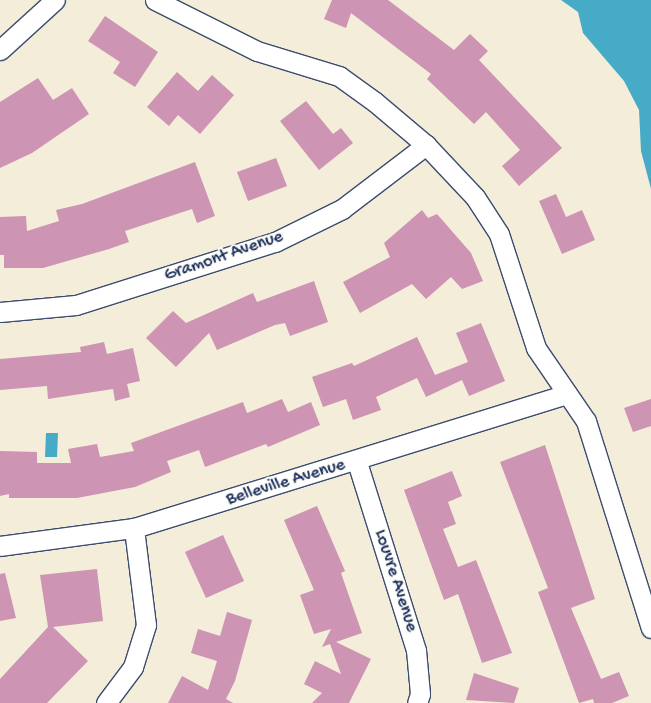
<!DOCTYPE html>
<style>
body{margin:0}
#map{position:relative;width:651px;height:703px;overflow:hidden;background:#f3edd9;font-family:"Gochi Hand",sans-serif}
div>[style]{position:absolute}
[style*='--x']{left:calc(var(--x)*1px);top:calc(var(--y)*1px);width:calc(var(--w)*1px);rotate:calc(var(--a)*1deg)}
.water>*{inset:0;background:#46abc6}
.building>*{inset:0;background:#cd94b3}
.roads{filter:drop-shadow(1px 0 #3b4c70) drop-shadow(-1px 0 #3b4c70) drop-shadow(0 1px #3b4c70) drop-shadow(0 -1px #3b4c70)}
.street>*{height:19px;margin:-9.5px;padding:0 9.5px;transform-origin:9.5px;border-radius:9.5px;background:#fff}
span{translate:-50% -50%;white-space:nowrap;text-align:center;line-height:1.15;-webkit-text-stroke:4px #fdfcf7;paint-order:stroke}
.street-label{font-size:18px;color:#1b2f5e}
</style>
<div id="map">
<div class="water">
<div style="clip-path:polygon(561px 0,651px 0,651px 189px,641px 151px,639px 110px,624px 81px,583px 33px,578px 12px)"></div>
<div style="clip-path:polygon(46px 433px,58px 433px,57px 457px,45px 457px)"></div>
</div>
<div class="building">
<div style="clip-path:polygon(332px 0,388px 0,454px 50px,470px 34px,488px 51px,479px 60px,562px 148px,519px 186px,502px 166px,520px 150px,486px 112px,474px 124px,427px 79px,431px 74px,351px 13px,346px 28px,324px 19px)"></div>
<div style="clip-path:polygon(105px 16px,158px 52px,135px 87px,113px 73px,120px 62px,88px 41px)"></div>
<div style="clip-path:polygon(177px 72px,198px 91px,212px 75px,234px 95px,200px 134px,178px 115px,169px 126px,147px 107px)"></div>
<div style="clip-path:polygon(38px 78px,53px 100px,72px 88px,89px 114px,32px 153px,0 168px,0 102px)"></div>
<div style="clip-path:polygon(306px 101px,333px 134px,341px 128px,353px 143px,319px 170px,280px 121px)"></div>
<div style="clip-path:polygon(276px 158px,287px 186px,248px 201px,237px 172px)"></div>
<div style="clip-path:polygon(195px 162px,215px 216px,197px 223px,192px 209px,125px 231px,129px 242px,109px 249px,43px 268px,4px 268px,4px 255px,0 255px,0 217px,26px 216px,27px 231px,59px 221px,56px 210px,82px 204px)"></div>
<div style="clip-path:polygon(556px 194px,566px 217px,582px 210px,595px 240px,562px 254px,539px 201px)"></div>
<div style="clip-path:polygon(422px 210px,428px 218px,437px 214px,471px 253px,483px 281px,462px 289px,451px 277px,426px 299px,412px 284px,360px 313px,343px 282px,390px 257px,384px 243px)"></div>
<div style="clip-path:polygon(314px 281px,328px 322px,290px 336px,285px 323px,275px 325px,217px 350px,209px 333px,176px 367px,146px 338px,173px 311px,186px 323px,253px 293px,257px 302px)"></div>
<div style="clip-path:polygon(481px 323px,505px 381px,469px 396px,462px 380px,426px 397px,417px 378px,376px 397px,381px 410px,353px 420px,346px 399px,323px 407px,312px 377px,352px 363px,354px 366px,417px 337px,435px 375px,468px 362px,456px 333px)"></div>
<div style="clip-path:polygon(104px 342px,107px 354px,133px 348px,140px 381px,127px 384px,130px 397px,115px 401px,113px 389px,48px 399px,47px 386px,0 390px,0 359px,81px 352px,80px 347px)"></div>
<div style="clip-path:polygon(282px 399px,288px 412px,311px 402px,320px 425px,268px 447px,266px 444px,205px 467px,199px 450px,167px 461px,171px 472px,135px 487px,77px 498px,9px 498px,9px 494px,0 496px,0 451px,37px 452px,37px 463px,71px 463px,68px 449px,97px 444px,100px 457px,134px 451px,131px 443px,243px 402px,247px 413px)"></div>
<div style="clip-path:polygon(651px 399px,651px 426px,633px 432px,624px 408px)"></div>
<div style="clip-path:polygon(545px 445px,595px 599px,571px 608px,601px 679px,619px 672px,629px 696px,612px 703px,594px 703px,593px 699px,579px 703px,538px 592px,548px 588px,500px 462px)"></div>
<div style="clip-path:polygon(452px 471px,462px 496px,448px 502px,456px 524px,443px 529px,458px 567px,476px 560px,512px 653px,482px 663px,458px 594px,444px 600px,404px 490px)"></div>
<div style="clip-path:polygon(317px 506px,345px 571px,341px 573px,362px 633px,336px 642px,371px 659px,349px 703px,312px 703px,322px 693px,304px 684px,315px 661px,341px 674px,330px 644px,322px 647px,331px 629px,314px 634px,300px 595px,314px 590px,284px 520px)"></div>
<div style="clip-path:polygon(223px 535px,244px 581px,206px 598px,185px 552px)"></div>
<div style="clip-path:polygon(97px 569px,103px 621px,53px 627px,88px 661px,47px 703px,0 703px,0 679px,48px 627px,40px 575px)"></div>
<div style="clip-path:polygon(5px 573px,16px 618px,0 621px,0 574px)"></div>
<div style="clip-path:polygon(227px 612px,252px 620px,235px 681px,226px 699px,233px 703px,168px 703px,182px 676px,208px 690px,217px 661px,191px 653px,198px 629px,220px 636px)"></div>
<div style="clip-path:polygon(474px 673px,519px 688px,514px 703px,466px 700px)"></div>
</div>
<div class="roads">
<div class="street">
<div style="--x:155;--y:0;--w:114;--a:26.6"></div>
<div style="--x:257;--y:51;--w:86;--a:17"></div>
<div style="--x:339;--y:76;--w:44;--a:35.8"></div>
<div style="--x:375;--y:102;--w:67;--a:40.1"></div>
<div style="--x:426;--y:145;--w:71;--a:46.7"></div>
<div style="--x:475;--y:197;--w:44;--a:57"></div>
<div style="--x:499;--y:234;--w:120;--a:72"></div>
<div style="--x:536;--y:348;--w:88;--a:55.6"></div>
<div style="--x:586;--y:421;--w:217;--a:72.6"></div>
<div style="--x:0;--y:50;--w:74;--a:-42.3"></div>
<div style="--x:0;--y:312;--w:76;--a:-5.3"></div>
<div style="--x:76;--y:305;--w:209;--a:-17.6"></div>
<div style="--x:275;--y:242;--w:75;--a:-26.2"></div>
<div style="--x:342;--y:209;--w:106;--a:-37.3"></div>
<div style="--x:357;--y:462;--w:197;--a:72.6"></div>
<div style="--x:416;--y:650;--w:44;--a:84.8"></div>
<div style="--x:420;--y:694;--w:9;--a:108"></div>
<div style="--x:0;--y:546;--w:135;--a:-7.7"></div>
<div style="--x:134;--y:528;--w:453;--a:-17.2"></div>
<div style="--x:106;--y:703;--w:45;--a:-53.1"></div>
<div style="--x:133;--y:667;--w:44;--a:-72.8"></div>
<div style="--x:146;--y:625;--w:98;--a:-97.1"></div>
</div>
</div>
<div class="street-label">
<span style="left:224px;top:257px;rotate:-19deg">Gramont Avenue</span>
<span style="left:286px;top:483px;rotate:-17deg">Belleville Avenue</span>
<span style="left:395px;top:581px;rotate:72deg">Louvre Avenue</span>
</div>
</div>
